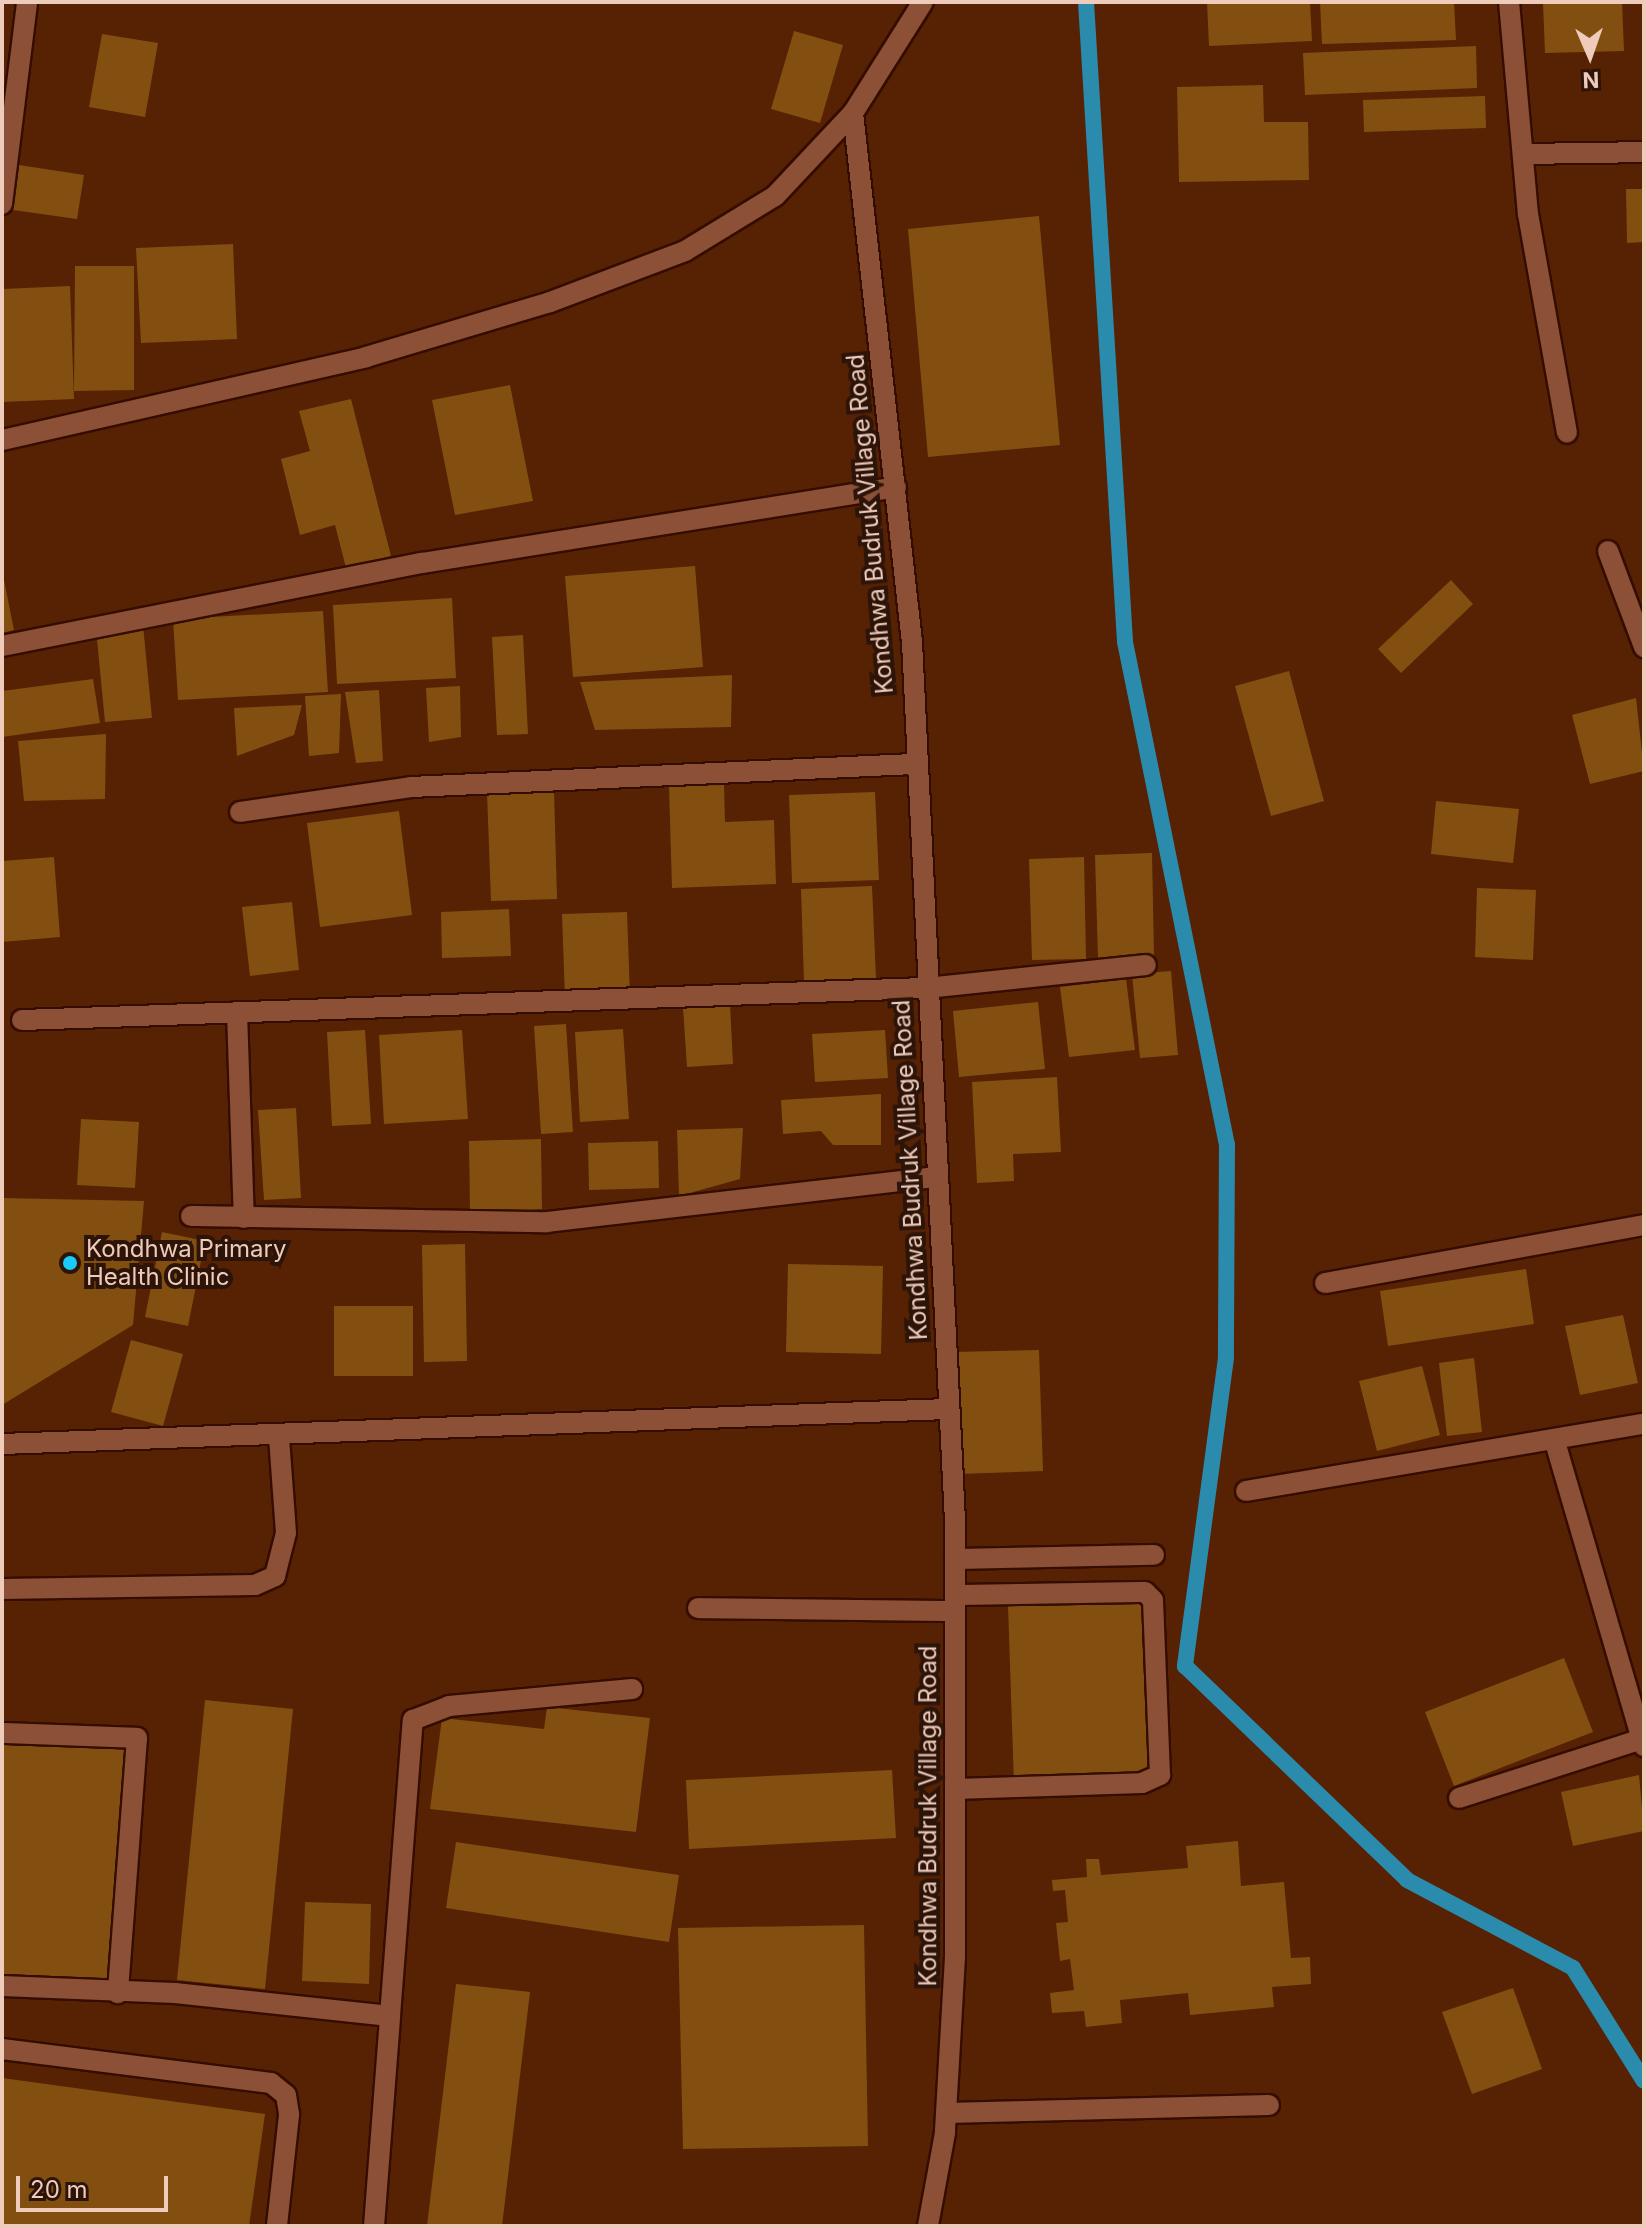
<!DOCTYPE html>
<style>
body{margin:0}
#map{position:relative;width:1646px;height:2228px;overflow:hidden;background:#572103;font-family:Inter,sans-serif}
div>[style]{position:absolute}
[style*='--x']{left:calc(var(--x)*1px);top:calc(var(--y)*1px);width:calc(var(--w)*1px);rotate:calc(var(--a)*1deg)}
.stream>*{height:16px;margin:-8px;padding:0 8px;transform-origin:8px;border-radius:8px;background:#2a8bac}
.building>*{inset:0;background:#824f10}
.roads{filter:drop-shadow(2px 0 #350c00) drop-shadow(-2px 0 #350c00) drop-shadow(0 2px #350c00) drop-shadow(0 -2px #350c00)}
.service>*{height:20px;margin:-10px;padding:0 10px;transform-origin:10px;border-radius:10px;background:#8b5035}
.minor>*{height:20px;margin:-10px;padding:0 10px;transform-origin:10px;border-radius:10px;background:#8b5035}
.tertiary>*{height:20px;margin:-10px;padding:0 10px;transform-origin:10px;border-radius:10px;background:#8b5035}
.dots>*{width:22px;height:22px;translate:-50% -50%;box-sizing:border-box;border:4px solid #2c1408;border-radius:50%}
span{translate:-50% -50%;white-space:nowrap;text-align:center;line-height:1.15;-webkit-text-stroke:8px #2c1408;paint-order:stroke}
.street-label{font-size:24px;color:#eecbbb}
.poi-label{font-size:24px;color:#eecbbb}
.left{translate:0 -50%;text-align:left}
.frame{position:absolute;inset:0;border:4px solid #eecbbb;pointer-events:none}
.north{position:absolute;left:1550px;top:16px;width:80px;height:80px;-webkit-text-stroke:6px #2c1408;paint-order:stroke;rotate:178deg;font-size:22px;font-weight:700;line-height:32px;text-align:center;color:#eecbbb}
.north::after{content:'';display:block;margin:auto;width:28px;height:36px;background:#eecbbb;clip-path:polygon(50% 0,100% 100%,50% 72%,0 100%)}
.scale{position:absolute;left:16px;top:2176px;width:152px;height:36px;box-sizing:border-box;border:4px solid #eecbbb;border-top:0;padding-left:10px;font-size:24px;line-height:28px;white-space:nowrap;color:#eecbbb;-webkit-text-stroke:6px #2c1408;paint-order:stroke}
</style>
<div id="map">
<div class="stream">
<div style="--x:1086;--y:2;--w:641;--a:86.51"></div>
<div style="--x:1125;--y:642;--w:513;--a:78.54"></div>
<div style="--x:1227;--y:1145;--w:213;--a:90.3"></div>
<div style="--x:1226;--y:1358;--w:311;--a:97.6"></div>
<div style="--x:1185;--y:1666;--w:308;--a:43.9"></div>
<div style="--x:1407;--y:1880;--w:188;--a:27.9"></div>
<div style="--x:1573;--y:1968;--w:133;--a:57.9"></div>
</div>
<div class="building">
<div style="clip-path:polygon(1207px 2px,1310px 2px,1312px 41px,1209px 46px)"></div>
<div style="clip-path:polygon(1320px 2px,1454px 2px,1456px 40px,1322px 44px)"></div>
<div style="clip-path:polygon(1622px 2px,1624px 51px,1545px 53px,1543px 3px)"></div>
<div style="clip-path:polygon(794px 31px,843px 45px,820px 123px,771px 109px)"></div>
<div style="clip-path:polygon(102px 34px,158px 43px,145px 117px,89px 107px)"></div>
<div style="clip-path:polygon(1476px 46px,1477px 88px,1305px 95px,1303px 53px)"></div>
<div style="clip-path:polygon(1263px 85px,1264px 122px,1308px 122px,1309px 180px,1179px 182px,1177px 87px)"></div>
<div style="clip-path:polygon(1485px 96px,1486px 128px,1364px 132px,1363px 100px)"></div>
<div style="clip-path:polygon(19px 165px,84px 175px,77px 219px,13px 210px)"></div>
<div style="clip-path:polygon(1626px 189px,1644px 189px,1644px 242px,1627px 243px)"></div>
<div style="clip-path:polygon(1039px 216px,1060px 445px,928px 457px,908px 229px)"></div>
<div style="clip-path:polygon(233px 244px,237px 339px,141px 343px,136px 248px)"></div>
<div style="clip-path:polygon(75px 266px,134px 266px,134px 390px,74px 391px)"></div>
<div style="clip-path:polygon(70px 286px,74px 399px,2px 402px,2px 289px)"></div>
<div style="clip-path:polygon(510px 385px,533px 501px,455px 515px,432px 400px)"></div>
<div style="clip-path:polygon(351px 399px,391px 556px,346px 568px,335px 525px,300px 535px,281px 459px,310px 451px,299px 411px)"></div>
<div style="clip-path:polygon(695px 566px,703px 667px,573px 677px,565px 576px)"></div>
<div style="clip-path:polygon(3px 575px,14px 630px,2px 633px,2px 576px)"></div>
<div style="clip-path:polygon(1451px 580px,1473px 604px,1401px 673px,1378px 649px)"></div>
<div style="clip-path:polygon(452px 598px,456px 678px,337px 684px,333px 605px)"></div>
<div style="clip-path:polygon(323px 611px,328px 692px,178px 700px,173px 619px)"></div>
<div style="clip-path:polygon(143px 625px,152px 718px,105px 722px,96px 629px)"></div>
<div style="clip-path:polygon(523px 635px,528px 734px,497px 735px,492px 637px)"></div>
<div style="clip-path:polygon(1289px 671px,1324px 801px,1271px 816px,1235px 686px)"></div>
<div style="clip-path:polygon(732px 675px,731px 727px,595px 730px,580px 682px)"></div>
<div style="clip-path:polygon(93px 679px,100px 723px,2px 737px,2px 691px)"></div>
<div style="clip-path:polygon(460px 686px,461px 737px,429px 742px,426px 688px)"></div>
<div style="clip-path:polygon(379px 690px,383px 761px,356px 763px,345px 692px)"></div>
<div style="clip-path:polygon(341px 694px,339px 753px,309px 756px,305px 696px)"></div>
<div style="clip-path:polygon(1636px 698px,1644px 771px,1590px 784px,1572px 715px)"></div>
<div style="clip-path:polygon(302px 705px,294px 735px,237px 756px,234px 708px)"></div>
<div style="clip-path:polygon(106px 734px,105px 799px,24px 801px,18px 741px)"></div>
<div style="clip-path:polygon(724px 785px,725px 822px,774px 820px,776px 884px,672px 888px,669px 786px)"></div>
<div style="clip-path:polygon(554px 790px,557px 899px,491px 901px,487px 793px)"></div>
<div style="clip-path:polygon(875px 792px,879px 880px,792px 883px,789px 795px)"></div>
<div style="clip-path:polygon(1436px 801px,1519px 809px,1513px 863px,1431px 854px)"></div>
<div style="clip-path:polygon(399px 811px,412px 915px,320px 927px,307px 823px)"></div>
<div style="clip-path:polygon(1152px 853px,1154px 957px,1098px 958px,1095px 855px)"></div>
<div style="clip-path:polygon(54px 857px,60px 937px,2px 942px,2px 861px)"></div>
<div style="clip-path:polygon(1084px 857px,1086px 959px,1032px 960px,1029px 859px)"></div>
<div style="clip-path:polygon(872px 886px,876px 979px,804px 982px,801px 889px)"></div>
<div style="clip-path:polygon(1477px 888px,1536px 890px,1533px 960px,1475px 957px)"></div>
<div style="clip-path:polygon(292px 902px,299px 970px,250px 976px,242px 907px)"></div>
<div style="clip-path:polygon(509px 909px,511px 956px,442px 958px,441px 912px)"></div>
<div style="clip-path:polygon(627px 912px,630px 997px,565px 999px,562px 914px)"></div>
<div style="clip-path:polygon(1171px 971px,1178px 1055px,1140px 1058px,1132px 974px)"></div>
<div style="clip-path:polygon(1126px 979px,1135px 1050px,1069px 1057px,1060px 987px)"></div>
<div style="clip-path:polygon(1038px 1002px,1045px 1069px,959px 1077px,953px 1011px)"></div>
<div style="clip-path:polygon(730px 1003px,733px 1064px,687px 1067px,683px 1007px)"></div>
<div style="clip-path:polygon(566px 1024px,573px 1132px,541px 1134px,534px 1026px)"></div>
<div style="clip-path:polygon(623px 1029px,629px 1119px,580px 1122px,575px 1032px)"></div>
<div style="clip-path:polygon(365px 1030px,371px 1124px,332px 1126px,327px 1032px)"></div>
<div style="clip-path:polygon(462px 1030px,468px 1119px,384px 1124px,379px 1035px)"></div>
<div style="clip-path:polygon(885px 1030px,888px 1078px,815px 1082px,812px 1034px)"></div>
<div style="clip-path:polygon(1057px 1077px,1061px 1152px,1013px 1154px,1014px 1181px,977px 1183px,972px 1082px)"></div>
<div style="clip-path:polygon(881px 1094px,881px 1145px,833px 1145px,821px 1131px,783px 1134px,781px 1100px)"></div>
<div style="clip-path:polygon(296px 1108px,301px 1198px,264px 1200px,258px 1110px)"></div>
<div style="clip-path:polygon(81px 1119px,139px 1122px,135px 1188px,77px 1185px)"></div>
<div style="clip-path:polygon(743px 1128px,740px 1179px,679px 1196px,677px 1130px)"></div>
<div style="clip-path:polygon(541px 1139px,542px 1209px,470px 1211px,469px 1141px)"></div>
<div style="clip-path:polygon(658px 1141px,659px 1188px,589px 1190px,588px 1143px)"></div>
<div style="clip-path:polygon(2px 1198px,144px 1201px,133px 1325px,2px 1405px)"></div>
<div style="clip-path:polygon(162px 1232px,205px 1241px,188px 1326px,145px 1317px)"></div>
<div style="clip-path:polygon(465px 1244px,467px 1361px,424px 1362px,422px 1245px)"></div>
<div style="clip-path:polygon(788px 1264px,883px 1266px,881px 1354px,786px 1352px)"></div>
<div style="clip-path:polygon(1526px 1269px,1534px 1324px,1388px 1346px,1380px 1291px)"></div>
<div style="clip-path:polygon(334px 1306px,413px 1306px,413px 1376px,334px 1376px)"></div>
<div style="clip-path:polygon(1623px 1315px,1638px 1383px,1580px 1395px,1565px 1326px)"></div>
<div style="clip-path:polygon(131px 1340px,183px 1354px,163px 1426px,111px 1412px)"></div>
<div style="clip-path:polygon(1039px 1350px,1043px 1471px,958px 1474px,954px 1352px)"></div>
<div style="clip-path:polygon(1474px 1358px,1482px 1432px,1447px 1436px,1439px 1363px)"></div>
<div style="clip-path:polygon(1422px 1366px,1440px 1435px,1377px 1451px,1359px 1381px)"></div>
<div style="clip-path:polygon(1148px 1602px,1154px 1780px,1014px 1784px,1008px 1606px)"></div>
<div style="clip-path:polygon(1564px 1658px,1593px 1732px,1454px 1786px,1425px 1712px)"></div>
<div style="clip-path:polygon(205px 1700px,293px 1709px,265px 1989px,177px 1980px)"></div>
<div style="clip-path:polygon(547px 1707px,650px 1718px,636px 1832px,430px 1809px,442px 1718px,544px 1729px)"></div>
<div style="clip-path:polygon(2px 1739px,127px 1747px,110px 1985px,2px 1978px)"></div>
<div style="clip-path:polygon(892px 1770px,896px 1838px,689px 1849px,686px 1780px)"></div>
<div style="clip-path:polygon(1639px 1775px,1644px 1831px,1573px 1846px,1561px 1792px)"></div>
<div style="clip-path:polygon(1238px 1841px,1241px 1886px,1284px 1882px,1291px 1958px,1310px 1957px,1311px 1984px,1272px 1987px,1274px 2007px,1190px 2015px,1188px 1993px,1120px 2000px,1122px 2023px,1086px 2027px,1084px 2011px,1052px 2013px,1050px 1993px,1074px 1990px,1070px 1959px,1060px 1961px,1056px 1923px,1068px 1922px,1065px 1890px,1053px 1891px,1052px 1880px,1087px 1877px,1086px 1859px,1099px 1859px,1101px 1875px,1188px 1868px,1186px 1846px)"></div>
<div style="clip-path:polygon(456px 1842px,679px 1875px,669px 1942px,446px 1908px)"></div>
<div style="clip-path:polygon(305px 1902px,371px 1904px,369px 1984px,302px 1981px)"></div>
<div style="clip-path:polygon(864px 1925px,868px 2146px,683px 2149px,678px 1928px)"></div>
<div style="clip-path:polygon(456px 1984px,530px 1992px,502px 2226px,427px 2226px)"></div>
<div style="clip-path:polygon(1513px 1988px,1542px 2069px,1472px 2094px,1442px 2012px)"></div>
<div style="clip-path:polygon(2px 2078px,265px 2114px,249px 2226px,2px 2226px)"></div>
</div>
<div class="roads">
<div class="service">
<div style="--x:955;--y:1559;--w:199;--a:-1.2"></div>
<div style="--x:2;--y:1733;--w:135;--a:2.1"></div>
<div style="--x:137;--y:1738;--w:256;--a:94.3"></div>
<div style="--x:955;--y:1789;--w:187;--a:-1.8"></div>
<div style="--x:1142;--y:1783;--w:20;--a:-24"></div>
<div style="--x:1160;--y:1775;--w:175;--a:-92.3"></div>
<div style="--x:1153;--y:1600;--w:11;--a:-135"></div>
<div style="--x:1145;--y:1592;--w:190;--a:179.1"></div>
<div style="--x:2;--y:1986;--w:173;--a:2.3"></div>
<div style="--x:175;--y:1993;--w:216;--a:6.1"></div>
<div style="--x:390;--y:2016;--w:297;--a:-85.6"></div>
<div style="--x:413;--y:1720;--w:39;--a:-21"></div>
<div style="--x:449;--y:1706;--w:184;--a:-5.3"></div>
<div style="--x:946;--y:2113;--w:323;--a:-1.4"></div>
</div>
<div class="minor">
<div style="--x:1509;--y:2;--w:213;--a:84.9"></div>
<div style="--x:1528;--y:214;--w:222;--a:79.9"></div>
<div style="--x:853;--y:113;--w:532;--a:83.64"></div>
<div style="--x:912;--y:642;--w:881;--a:87.2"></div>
<div style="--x:955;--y:1522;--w:435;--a:90"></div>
<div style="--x:955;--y:1957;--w:176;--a:93.3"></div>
<div style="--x:945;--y:2133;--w:95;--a:100.4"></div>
<div style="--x:1523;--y:154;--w:121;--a:-0.9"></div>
<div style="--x:2;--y:204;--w:204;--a:-82.9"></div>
<div style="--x:1608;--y:551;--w:103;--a:69.4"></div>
<div style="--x:2;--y:646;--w:428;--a:-11.2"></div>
<div style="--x:422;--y:563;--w:480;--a:-9.1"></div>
<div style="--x:240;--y:812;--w:173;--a:-8.3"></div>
<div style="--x:411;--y:787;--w:504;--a:-2.62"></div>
<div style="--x:237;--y:1012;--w:206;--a:88.1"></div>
<div style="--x:22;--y:1020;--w:906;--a:-2.03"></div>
<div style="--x:927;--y:988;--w:220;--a:-6"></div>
<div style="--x:191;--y:1216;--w:356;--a:1"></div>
<div style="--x:547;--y:1222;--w:393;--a:-6.6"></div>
<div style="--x:1325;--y:1283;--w:324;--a:-10.3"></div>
<div style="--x:1555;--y:1442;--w:317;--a:73.7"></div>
<div style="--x:2;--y:1444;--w:948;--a:-2.12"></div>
<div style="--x:1246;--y:1491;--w:404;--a:-9.6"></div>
<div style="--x:2;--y:1589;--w:253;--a:-0.9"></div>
<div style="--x:255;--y:1585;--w:22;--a:-24"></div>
<div style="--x:275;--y:1576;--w:44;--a:-75.7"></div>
<div style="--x:286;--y:1533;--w:96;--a:-94.2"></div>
<div style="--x:698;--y:1608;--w:257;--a:0.7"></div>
<div style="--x:1459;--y:1798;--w:192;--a:-17.9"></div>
<div style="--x:2;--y:2049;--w:271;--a:7.2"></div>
<div style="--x:271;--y:2083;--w:19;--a:39"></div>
<div style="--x:286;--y:2095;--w:20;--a:81"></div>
<div style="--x:289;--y:2115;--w:112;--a:96.2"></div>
<div style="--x:374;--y:2226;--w:211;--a:-85.6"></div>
</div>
<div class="tertiary">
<div style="--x:2;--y:440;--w:373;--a:-12.8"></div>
<div style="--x:366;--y:357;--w:192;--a:-16.6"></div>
<div style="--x:550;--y:302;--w:144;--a:-20.7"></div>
<div style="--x:685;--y:251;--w:105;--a:-31.4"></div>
<div style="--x:775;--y:196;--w:114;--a:-46.8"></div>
<div style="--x:853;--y:113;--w:131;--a:-57.8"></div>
</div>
</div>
<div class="dots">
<div style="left:70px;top:1263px;background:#1acafc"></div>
</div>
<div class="street-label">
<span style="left:870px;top:524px;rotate:-95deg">Kondhwa Budruk Village Road</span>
<span style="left:910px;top:1170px;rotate:-93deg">Kondhwa Budruk Village Road</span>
<span style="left:928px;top:1816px;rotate:-90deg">Kondhwa Budruk Village Road</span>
</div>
<div class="poi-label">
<span class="left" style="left:86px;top:1263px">Kondhwa Primary<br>Health Clinic</span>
</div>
<div class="frame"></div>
<div class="north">N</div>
<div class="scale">20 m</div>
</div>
